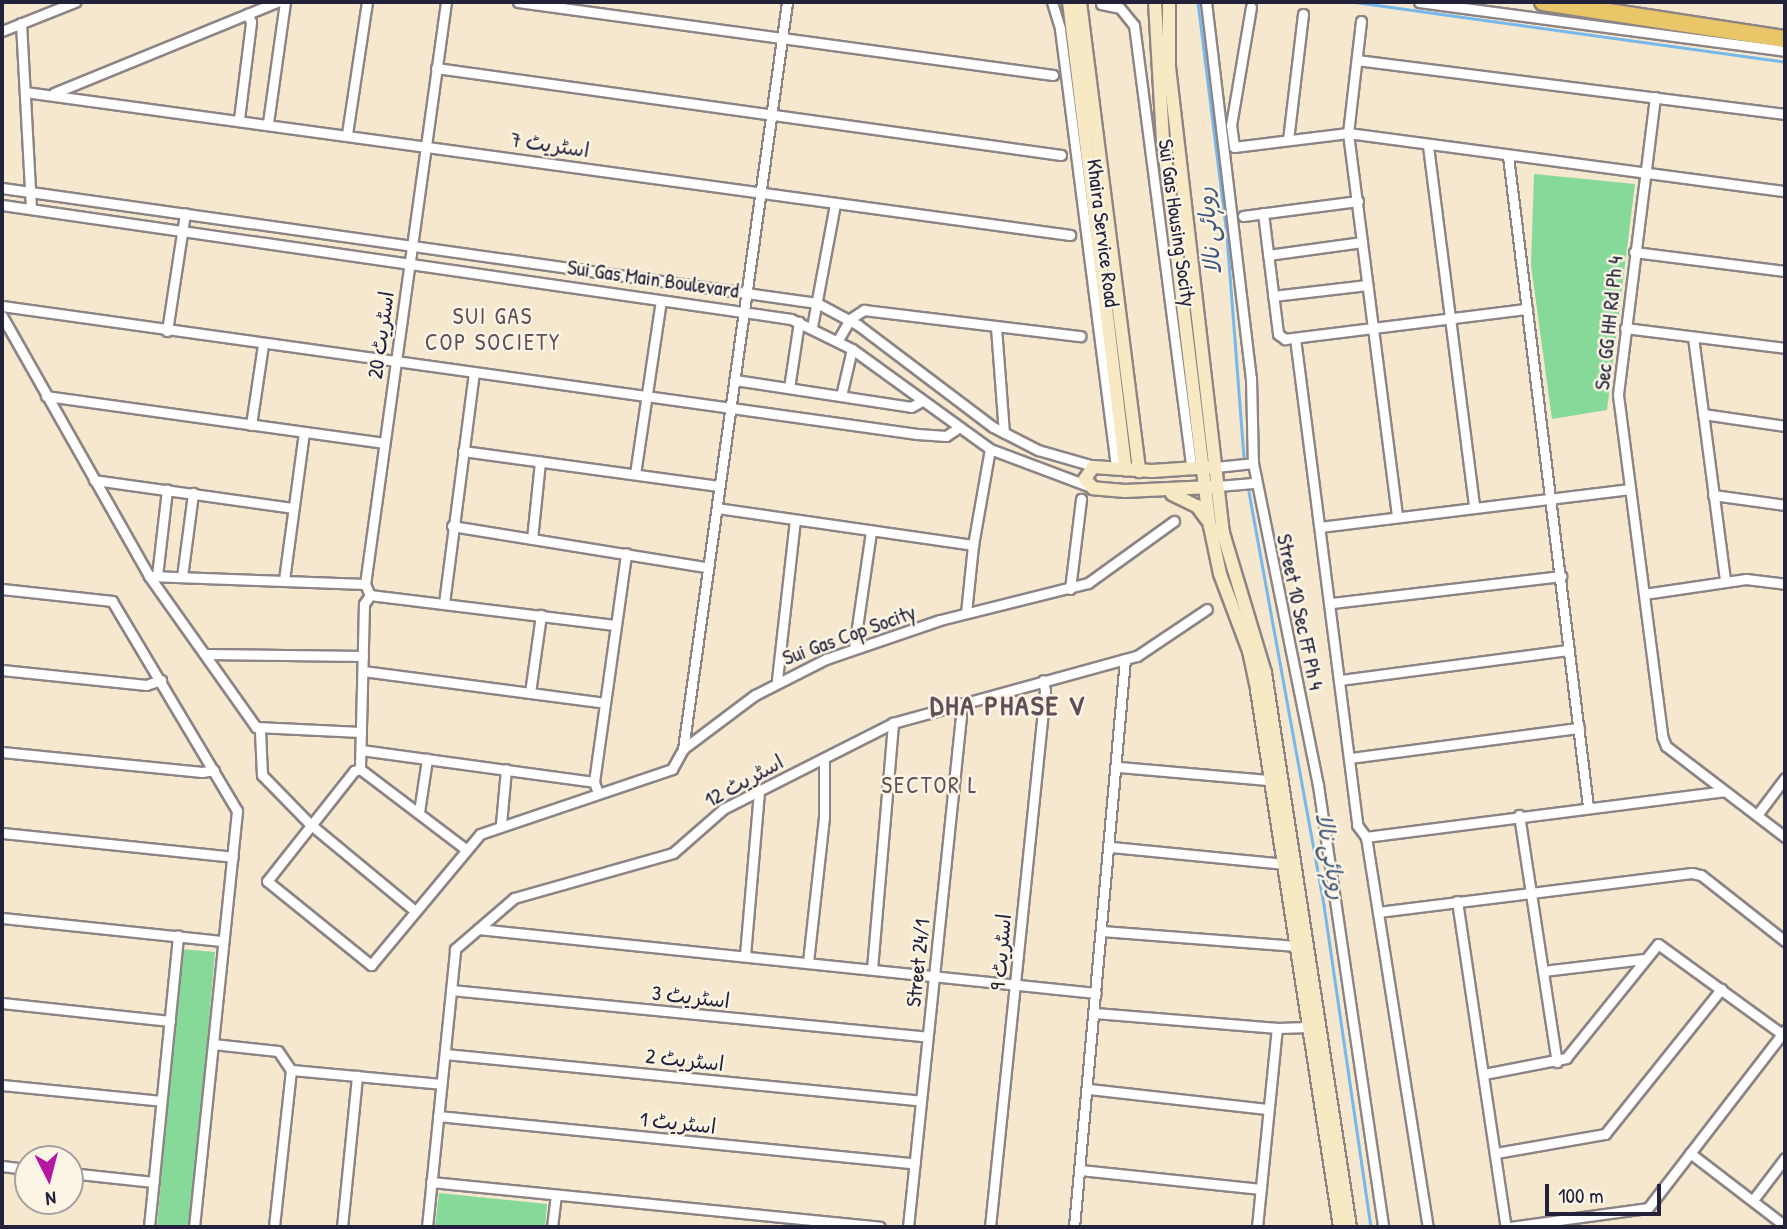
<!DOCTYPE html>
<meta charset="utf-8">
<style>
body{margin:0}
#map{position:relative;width:1787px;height:1229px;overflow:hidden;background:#f6e7cf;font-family:"Patrick Hand","Playpen Sans Arabic",sans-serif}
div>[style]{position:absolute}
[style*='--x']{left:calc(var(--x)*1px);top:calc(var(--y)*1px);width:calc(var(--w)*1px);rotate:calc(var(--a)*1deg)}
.green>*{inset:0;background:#87d99a}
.stream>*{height:2.5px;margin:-1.25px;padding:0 1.25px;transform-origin:1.25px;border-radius:1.25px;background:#76b8eb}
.roads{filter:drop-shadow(2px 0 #8c8485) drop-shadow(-2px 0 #8c8485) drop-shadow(0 2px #8c8485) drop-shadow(0 -2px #8c8485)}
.street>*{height:9px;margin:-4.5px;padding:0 4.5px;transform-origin:4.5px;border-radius:4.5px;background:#fff}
.secondary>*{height:12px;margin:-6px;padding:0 6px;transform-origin:6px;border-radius:6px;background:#f6e9c3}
.highway>*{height:16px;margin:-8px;padding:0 8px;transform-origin:8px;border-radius:8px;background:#e9c769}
span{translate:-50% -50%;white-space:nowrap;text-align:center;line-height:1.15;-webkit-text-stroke:5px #fcf5e5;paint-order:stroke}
.street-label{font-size:21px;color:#22223b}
.water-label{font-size:23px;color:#3f5679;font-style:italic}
.neighbourhood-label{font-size:23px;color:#604f59;letter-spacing:2px}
.district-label{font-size:28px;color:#604f59;font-weight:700;letter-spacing:2px}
.frame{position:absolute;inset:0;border:4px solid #22223b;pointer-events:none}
.north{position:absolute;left:14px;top:1145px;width:70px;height:70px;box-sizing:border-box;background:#fcf5e5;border:2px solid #a5a1a1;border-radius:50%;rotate:174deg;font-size:19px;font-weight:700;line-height:28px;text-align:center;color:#22223b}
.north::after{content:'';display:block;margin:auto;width:24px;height:32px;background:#b5179e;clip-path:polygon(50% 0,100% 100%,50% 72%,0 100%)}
.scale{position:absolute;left:1545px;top:1184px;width:116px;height:32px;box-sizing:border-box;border:4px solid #22223b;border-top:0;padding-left:9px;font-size:21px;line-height:24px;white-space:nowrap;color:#22223b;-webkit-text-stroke:5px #fcf5e5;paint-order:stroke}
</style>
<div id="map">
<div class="green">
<div style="clip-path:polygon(1534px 174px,1635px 184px,1607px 410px,1552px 419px,1531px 265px)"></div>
<div style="clip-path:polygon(181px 949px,215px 952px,191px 1227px,157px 1227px)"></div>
<div style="clip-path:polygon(439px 1193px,547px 1204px,545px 1227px,435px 1227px)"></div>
</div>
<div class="stream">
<div style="--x:1198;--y:2;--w:236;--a:82.9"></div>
<div style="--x:1227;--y:236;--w:222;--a:85.6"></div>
<div style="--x:1355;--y:2;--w:434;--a:7.9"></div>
<div style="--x:1249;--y:492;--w:420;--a:79.7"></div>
<div style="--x:1324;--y:905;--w:325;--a:81.7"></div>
</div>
<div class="roads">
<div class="street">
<div style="--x:446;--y:2;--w:588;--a:97.92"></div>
<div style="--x:365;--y:584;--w:12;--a:66"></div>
<div style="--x:370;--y:595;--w:11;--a:124"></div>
<div style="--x:364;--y:604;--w:165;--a:91.4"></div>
<div style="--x:360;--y:769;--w:131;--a:37.2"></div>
<div style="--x:518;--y:2;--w:540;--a:7.77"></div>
<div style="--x:1052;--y:2;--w:28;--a:73"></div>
<div style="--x:1060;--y:29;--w:444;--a:82.7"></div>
<div style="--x:1206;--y:2;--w:379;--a:83.2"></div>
<div style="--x:1251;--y:378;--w:85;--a:88.7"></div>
<div style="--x:1253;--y:463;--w:328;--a:78.6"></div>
<div style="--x:1318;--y:785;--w:447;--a:81.6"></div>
<div style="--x:1419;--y:2;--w:369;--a:7.6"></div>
<div style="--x:1101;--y:4;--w:19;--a:12"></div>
<div style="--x:1120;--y:8;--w:22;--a:51"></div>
<div style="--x:1134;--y:25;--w:448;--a:82.6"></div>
<div style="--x:1251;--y:7;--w:120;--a:99.6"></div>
<div style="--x:1231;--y:125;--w:22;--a:82"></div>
<div style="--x:1234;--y:147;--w:115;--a:-7"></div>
<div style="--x:1348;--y:133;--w:441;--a:7.6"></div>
<div style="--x:1361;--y:21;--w:113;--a:96.6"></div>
<div style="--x:1348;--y:133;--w:387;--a:82.7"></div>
<div style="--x:21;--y:23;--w:186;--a:86.9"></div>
<div style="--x:2;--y:31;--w:79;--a:-21.7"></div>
<div style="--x:1357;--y:60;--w:431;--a:7.2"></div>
<div style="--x:436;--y:68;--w:631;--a:7.92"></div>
<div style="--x:25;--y:92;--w:1055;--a:7.79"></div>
<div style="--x:54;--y:93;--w:241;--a:-22.2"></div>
<div style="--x:1655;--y:97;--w:300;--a:97.1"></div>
<div style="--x:1618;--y:395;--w:344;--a:82.6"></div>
<div style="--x:1662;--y:736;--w:11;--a:68"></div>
<div style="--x:1666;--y:746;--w:150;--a:37.4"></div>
<div style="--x:239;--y:119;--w:98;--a:-82.9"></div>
<div style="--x:251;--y:22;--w:9;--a:-111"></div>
<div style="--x:268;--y:123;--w:122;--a:-82"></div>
<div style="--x:347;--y:134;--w:134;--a:-81.4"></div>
<div style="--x:1288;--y:140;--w:127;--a:-83.2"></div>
<div style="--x:1428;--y:146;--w:364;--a:82.7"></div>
<div style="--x:1508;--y:156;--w:656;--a:82.99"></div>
<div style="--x:2;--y:188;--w:823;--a:8.03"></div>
<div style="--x:817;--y:303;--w:47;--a:28.2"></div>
<div style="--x:858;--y:325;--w:169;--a:37.1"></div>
<div style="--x:993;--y:427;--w:51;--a:27.1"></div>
<div style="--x:1038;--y:450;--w:61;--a:16.1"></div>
<div style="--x:2;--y:205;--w:797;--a:8.22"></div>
<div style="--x:791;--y:319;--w:68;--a:26.2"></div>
<div style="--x:852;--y:349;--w:170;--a:35.9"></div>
<div style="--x:990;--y:449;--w:108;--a:20.6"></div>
<div style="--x:1263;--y:213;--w:122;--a:82.9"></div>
<div style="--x:1278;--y:334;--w:9;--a:36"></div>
<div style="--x:1285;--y:339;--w:244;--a:-7.1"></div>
<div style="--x:1243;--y:216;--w:116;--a:-7.4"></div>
<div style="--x:1634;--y:252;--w:152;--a:7.2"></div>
<div style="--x:1268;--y:255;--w:95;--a:-7.9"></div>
<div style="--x:1273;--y:296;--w:95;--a:-6.7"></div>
<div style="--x:2;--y:306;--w:924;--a:7.96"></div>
<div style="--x:917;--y:434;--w:29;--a:4"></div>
<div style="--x:946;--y:436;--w:14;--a:-34"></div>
<div style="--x:2;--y:316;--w:299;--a:60.5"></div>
<div style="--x:149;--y:576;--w:185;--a:54.7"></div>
<div style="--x:256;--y:727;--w:105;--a:2.7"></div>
<div style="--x:812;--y:327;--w:125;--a:-79.4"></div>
<div style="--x:996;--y:327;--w:106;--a:85.7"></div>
<div style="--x:1625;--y:328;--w:161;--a:7.1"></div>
<div style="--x:167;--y:331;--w:119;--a:-81.3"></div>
<div style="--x:1693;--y:337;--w:245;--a:82.5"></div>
<div style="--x:1295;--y:338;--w:491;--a:82.7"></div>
<div style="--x:1357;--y:825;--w:15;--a:53"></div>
<div style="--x:1366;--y:837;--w:395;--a:81"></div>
<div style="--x:838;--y:340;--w:24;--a:-60"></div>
<div style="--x:850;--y:319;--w:17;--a:-33"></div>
<div style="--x:864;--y:310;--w:218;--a:6.9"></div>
<div style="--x:735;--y:380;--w:178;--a:8.7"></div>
<div style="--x:911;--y:407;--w:13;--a:-29"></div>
<div style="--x:789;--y:388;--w:67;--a:-81.4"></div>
<div style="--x:46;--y:396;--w:341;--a:7.9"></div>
<div style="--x:841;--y:396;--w:48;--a:-76.8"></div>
<div style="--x:1703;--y:414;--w:83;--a:8.3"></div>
<div style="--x:251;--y:425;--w:81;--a:-81.5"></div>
<div style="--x:463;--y:451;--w:258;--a:7.8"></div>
<div style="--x:1216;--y:467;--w:37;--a:-6"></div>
<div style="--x:635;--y:474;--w:175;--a:-81.5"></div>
<div style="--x:94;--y:480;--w:201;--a:8"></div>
<div style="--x:1218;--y:486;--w:38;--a:-5"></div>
<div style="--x:1713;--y:495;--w:73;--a:7.9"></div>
<div style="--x:717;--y:508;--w:259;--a:8.2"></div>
<div style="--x:452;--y:526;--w:257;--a:9.2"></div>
<div style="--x:1320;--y:527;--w:312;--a:-7"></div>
<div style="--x:532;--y:539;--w:78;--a:-84.1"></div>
<div style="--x:149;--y:576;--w:216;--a:2.1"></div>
<div style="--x:157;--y:576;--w:87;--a:-83.4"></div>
<div style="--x:182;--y:577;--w:85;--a:-82.5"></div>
<div style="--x:284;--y:580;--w:149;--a:-82.3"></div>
<div style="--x:2;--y:589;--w:111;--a:6.2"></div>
<div style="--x:112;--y:601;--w:244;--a:59.2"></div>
<div style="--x:237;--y:811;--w:418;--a:95.9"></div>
<div style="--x:1070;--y:589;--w:91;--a:-83"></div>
<div style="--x:1644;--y:594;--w:103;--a:-8.4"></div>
<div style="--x:1746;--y:579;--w:39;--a:7"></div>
<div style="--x:370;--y:595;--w:246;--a:7"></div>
<div style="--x:444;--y:603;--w:232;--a:-82.6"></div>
<div style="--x:1332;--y:603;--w:231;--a:-6.7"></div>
<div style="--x:966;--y:613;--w:68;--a:-84.1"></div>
<div style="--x:973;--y:545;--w:97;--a:-80"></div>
<div style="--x:854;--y:648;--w:118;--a:-81.7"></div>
<div style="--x:206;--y:654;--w:157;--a:0.7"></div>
<div style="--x:2;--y:670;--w:145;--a:5.9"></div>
<div style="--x:146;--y:685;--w:16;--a:-18"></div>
<div style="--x:363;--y:671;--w:244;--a:7.5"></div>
<div style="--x:777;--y:680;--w:161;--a:-83.6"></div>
<div style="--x:1340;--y:680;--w:231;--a:-7.5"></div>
<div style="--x:530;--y:693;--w:79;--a:-82"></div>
<div style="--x:260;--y:731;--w:44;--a:87.4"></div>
<div style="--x:262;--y:775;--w:69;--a:45.6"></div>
<div style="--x:310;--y:824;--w:136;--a:39.6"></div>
<div style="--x:683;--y:749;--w:754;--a:-82.07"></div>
<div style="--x:361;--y:750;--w:235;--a:7.8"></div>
<div style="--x:2;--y:752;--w:201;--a:5.7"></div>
<div style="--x:202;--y:772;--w:12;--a:-9"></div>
<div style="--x:1350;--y:758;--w:231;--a:-7.5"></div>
<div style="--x:1118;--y:767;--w:160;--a:5"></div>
<div style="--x:360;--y:769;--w:6;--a:162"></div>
<div style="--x:354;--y:771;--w:140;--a:128.3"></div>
<div style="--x:267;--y:881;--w:134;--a:38.9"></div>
<div style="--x:371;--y:965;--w:170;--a:-50.2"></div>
<div style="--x:480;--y:834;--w:203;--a:-18.7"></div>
<div style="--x:672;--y:769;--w:23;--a:-61"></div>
<div style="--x:683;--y:749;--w:90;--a:-36.9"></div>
<div style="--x:755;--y:695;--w:80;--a:-26.9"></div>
<div style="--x:826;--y:659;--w:120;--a:-18.9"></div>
<div style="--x:940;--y:620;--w:153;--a:-14"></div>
<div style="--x:1088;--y:583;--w:106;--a:-35.8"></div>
<div style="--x:598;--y:793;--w:12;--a:-110"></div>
<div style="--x:594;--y:782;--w:231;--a:-82"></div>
<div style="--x:419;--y:812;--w:54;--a:-81.4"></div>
<div style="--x:1519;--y:815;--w:250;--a:81.3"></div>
<div style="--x:1757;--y:815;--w:46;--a:-52.9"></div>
<div style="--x:501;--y:824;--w:55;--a:-84.8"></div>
<div style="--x:2;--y:833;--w:232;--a:5.9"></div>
<div style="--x:1366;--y:837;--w:360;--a:-7.3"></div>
<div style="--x:1111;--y:847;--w:173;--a:5.6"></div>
<div style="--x:1457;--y:901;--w:330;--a:81.5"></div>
<div style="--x:1378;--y:912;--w:316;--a:-7.1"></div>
<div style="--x:1692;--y:873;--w:9;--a:13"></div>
<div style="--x:1701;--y:875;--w:107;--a:38.2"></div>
<div style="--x:2;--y:918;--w:221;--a:6"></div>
<div style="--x:478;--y:929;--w:621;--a:5.91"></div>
<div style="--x:1102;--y:931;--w:195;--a:4.4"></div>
<div style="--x:745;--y:955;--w:165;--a:-85.1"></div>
<div style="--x:808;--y:962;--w:146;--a:-83.7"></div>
<div style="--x:824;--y:817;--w:59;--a:-90"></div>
<div style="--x:872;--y:969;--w:247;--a:-85.1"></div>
<div style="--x:1543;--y:971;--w:102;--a:-6.8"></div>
<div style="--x:451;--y:990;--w:478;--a:5.6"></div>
<div style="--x:2;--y:1003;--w:169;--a:6.1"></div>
<div style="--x:1095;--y:1013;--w:183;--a:4.7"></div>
<div style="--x:1277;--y:1028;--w:32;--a:-2"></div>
<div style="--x:213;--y:1044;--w:65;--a:6.1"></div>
<div style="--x:278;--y:1051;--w:23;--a:56"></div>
<div style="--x:291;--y:1070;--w:158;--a:96.2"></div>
<div style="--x:445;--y:1054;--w:478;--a:5.6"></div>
<div style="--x:291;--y:1070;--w:151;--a:5.3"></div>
<div style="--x:1484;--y:1074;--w:84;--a:-11"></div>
<div style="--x:1566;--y:1058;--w:146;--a:-51.1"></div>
<div style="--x:1658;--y:944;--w:153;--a:36"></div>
<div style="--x:2;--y:1085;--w:160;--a:5.7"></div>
<div style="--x:1089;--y:1089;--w:179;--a:6.4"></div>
<div style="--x:438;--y:1116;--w:479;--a:5.7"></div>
<div style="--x:1496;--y:1153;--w:111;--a:-9.9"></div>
<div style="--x:1605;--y:1134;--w:186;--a:-51.3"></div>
<div style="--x:1690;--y:1153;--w:120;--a:37.5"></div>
<div style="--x:2;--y:1166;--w:26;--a:7"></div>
<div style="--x:1080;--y:1170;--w:182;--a:6"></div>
<div style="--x:70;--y:1173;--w:84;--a:6.1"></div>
<div style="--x:431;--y:1182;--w:451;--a:5.7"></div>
<div style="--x:1753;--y:1200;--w:53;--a:-52.7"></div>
<div style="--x:149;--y:1227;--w:293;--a:-84.3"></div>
<div style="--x:342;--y:1227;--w:152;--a:-84.3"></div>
<div style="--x:427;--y:1227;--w:279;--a:-84.2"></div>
<div style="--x:455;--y:949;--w:78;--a:-40.8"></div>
<div style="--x:514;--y:898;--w:165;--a:-15.8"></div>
<div style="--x:673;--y:853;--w:67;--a:-41.3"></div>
<div style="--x:723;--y:809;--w:191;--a:-26.8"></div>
<div style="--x:893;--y:723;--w:253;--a:-15.4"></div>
<div style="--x:1137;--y:656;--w:84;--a:-33.9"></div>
<div style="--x:552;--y:1227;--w:32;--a:-83"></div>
<div style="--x:908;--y:1227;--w:514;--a:-84.08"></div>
<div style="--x:961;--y:716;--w:13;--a:-99"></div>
<div style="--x:990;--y:1227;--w:539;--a:-84.14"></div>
<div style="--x:1045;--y:691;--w:11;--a:-100"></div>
<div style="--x:1074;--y:1227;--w:570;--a:-84.87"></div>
<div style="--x:1257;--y:1227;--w:200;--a:-84.3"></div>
<div style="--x:1509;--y:1227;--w:140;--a:-7.8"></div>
<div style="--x:1648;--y:1208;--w:225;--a:-52.4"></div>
</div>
<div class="secondary">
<div style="--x:1069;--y:2;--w:471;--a:83.1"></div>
<div style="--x:1080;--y:2;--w:473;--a:82.8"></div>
<div style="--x:1155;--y:2;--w:138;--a:86.7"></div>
<div style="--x:1163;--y:140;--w:389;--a:83.1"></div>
<div style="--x:1210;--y:526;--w:49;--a:78.2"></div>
<div style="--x:1220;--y:574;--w:82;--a:69.4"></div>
<div style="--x:1249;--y:651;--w:40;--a:78"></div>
<div style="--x:1257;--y:690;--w:543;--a:81.21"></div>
<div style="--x:1169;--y:2;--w:65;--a:90"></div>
<div style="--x:1169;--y:67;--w:469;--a:83.4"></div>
<div style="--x:1223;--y:533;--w:146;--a:73.3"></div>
<div style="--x:1265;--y:673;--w:560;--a:81.28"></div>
<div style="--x:1211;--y:487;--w:86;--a:177.3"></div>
<div style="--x:1125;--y:491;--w:32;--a:-175"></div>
<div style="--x:1093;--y:488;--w:12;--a:-132"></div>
<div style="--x:1085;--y:479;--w:14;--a:-56"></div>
<div style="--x:1093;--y:467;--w:59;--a:3.9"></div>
<div style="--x:1152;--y:471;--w:59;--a:-3.9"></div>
<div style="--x:1172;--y:494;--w:28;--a:26"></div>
<div style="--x:1197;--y:506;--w:17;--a:54"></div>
</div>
<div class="highway">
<div style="--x:1543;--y:2;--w:245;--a:8.7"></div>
</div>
</div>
<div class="street-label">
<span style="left:550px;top:145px;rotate:8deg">اسٹریٹ 7</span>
<span style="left:1177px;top:223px;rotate:82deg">Sui Gas Housing Socity</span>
<span style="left:1103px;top:233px;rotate:83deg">Khaira Service Road</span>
<span style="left:653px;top:279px;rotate:8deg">Sui Gas Main Boulevard</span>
<span style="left:1609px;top:323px;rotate:-84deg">Sec GG HH Rd Ph 4</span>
<span style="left:381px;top:335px;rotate:-82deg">اسٹریٹ 20</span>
<span style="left:1300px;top:612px;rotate:78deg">Street 10 Sec FF Ph 4</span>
<span style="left:849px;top:635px;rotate:-20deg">Sui Gas Cop Socity</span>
<span style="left:744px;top:781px;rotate:-29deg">اسٹریٹ 12</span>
<span style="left:1001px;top:952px;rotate:-85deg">اسٹریٹ 9</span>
<span style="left:918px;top:963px;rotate:-84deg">Street 24/1</span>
<span style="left:691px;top:997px;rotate:6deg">اسٹریٹ 3</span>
<span style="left:685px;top:1060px;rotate:6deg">اسٹریٹ 2</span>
<span style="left:678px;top:1123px;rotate:6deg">اسٹریٹ 1</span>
</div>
<div class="water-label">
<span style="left:1209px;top:231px;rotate:-96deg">روہائی نالا</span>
<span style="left:1331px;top:856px;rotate:80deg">روہائی نالا</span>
</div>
<div class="neighbourhood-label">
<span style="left:493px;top:329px">SUI GAS<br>COP SOCIETY</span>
<span style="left:930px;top:785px">SECTOR L</span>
</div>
<div class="district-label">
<span style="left:1008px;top:705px">DHA PHASE V</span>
</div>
<div class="frame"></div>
<div class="north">N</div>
<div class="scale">100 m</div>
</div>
